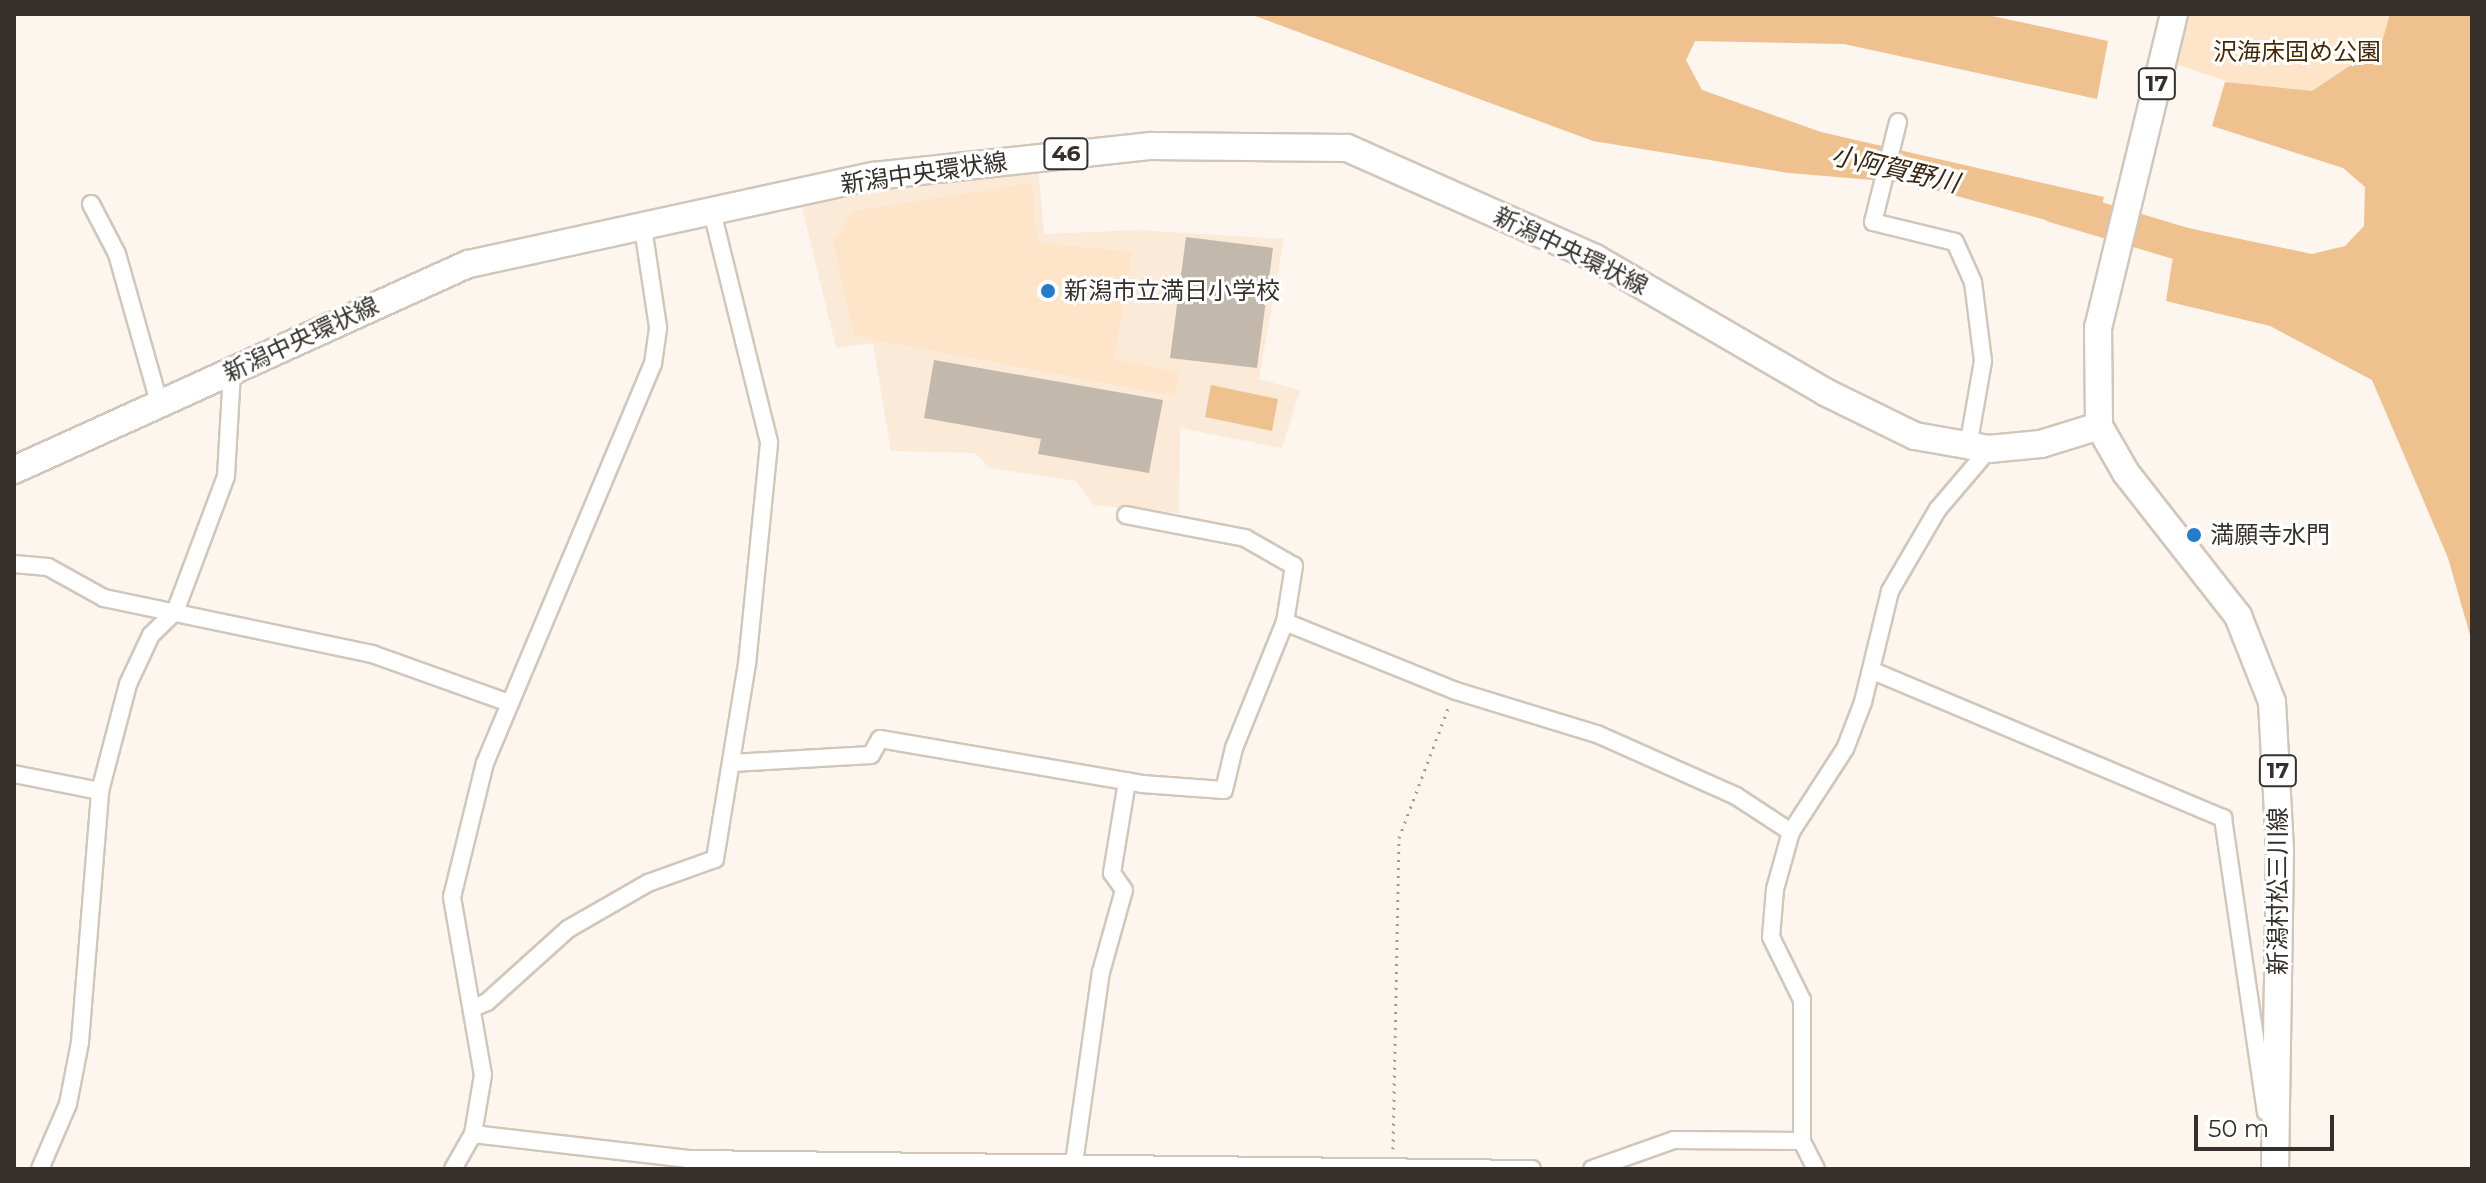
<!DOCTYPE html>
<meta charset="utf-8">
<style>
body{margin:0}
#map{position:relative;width:2486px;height:1183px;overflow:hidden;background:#fdf6ef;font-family:Montserrat,"Noto Sans JP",sans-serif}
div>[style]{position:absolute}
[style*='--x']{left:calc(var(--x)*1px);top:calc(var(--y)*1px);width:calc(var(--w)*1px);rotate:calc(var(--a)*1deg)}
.built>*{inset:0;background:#fcead8}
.green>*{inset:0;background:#fee5ca}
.water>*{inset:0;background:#eec18f}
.river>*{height:34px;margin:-17px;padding:0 17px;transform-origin:17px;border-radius:17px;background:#eec18f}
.building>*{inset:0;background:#c3b8ac}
.path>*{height:3px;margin-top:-1.5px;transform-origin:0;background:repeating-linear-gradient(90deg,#a29c96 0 2px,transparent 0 8px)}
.roads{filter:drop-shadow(2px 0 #d2c6ba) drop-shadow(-2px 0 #d2c6ba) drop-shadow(0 2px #d2c6ba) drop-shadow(0 -2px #d2c6ba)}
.street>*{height:16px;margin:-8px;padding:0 8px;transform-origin:8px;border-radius:8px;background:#fff}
.primary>*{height:26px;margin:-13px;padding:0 13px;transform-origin:13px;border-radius:13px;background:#fff}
.dots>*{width:22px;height:22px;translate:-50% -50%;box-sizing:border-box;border:4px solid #fff;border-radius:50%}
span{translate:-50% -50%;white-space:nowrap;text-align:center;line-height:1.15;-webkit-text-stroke:6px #fff;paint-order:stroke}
.shield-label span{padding:2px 6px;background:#fff;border:2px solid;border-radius:6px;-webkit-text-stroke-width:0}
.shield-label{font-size:22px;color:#35302b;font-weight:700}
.park-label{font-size:24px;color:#472a00}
.street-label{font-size:24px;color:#35302b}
.poi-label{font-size:24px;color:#35302b}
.left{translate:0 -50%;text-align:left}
.water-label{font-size:26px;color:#3b2812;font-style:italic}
.frame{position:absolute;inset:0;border:16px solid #35302b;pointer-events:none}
.scale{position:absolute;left:2194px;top:1115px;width:140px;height:36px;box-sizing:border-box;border:4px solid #35302b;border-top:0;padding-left:10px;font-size:24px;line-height:28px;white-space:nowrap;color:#35302b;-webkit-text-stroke:6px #fff;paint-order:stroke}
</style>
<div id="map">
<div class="built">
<div style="clip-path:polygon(1038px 165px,1044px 234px,1138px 230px,1284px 239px,1259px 379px,1300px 390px,1282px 448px,1180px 428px,1179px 513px,1093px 505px,1076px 481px,990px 468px,975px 453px,891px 451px,873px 343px,836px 348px,801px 203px,923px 176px)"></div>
</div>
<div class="green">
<div style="clip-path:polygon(2189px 14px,2390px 14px,2381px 45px,2312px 92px,2247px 88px,2175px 64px)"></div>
<div style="clip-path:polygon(1032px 183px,1037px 242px,1132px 252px,1114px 359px,1179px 372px,1174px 396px,854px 336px,833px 241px,853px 211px)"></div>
</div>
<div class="water">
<div style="clip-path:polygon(1250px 14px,1983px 14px,2108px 41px,2097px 99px,1844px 44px,1695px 41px,1686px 60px,1702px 90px,1821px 132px,2104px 197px,2094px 233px,1908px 183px,1789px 173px,1593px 141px)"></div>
<div style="clip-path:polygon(2390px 14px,2472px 14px,2472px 642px,2448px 558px,2372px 380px,2270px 326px,2166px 301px,2178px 226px,2312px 254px,2345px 246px,2364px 226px,2365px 187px,2343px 168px,2212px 126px,2225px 82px,2312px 91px,2381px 45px)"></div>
<div style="clip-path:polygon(1211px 385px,1278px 399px,1272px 431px,1205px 417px)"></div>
</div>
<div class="river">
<div style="--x:2055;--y:206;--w:171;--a:16.6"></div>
</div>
<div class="building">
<div style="clip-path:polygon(1186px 237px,1273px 248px,1257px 368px,1170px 358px)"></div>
<div style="clip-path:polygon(934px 360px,1163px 400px,1149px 473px,1038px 454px,1041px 439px,924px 418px)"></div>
</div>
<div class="path">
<div style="--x:1393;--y:1149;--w:311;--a:-88.9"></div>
<div style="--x:1399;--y:838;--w:141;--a:-69.3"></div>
</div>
<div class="roads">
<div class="street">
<div style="--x:1898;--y:122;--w:103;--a:104"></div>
<div style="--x:1873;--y:222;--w:84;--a:13.7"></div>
<div style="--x:1955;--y:242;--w:44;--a:65.8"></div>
<div style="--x:1973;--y:282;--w:80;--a:82.8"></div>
<div style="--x:1983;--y:361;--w:87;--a:99.9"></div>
<div style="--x:91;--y:204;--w:56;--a:62.5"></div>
<div style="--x:117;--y:254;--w:154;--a:74.2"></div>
<div style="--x:14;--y:564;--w:34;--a:5"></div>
<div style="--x:48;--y:567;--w:64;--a:29"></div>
<div style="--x:104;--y:598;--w:274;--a:11.8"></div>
<div style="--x:372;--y:654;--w:145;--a:19.7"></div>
<div style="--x:1285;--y:622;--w:184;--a:22"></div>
<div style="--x:1456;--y:691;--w:147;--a:17"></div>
<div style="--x:1597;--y:734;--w:152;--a:24"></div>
<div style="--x:1736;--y:796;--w:66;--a:33.2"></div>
<div style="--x:1873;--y:671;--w:380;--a:22.8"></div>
<div style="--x:2223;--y:818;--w:297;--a:81.7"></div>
<div style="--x:732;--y:763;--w:139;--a:-3.3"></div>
<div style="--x:871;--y:755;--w:18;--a:-61"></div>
<div style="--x:880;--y:739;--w:266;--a:9.7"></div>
<div style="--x:1142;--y:784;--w:82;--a:4.2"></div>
<div style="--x:1224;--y:790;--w:43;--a:-76.6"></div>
<div style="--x:1234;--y:748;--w:136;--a:-68"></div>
<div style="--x:1285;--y:622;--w:57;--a:-80.9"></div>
<div style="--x:1294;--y:566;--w:56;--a:-150.3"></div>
<div style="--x:1245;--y:538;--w:121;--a:-169.1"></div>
<div style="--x:14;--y:774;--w:88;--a:11.2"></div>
<div style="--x:100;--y:791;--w:111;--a:-75.3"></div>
<div style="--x:128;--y:684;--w:54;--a:-64.9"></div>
<div style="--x:151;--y:635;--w:33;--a:-44"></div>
<div style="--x:175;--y:612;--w:145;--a:-69.4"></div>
<div style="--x:226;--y:476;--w:104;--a:-86.7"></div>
<div style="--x:473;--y:1008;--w:15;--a:-23"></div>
<div style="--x:487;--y:1002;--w:109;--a:-42"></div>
<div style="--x:568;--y:929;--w:92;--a:-29.9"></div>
<div style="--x:648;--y:883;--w:71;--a:-19.7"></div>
<div style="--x:715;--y:859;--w:198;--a:-80.7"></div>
<div style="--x:747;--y:664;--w:223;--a:-84.3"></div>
<div style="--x:769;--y:442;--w:233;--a:-103.9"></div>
<div style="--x:473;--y:1134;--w:217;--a:6.6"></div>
<div style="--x:689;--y:1159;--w:843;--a:0.68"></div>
<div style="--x:1074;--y:1163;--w:193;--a:-82"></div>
<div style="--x:1101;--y:972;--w:85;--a:-74.3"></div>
<div style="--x:1124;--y:890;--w:21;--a:-125"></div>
<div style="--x:1112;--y:873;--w:93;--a:-80.7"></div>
<div style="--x:40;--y:1169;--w:71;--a:-66.7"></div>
<div style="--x:68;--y:1104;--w:63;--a:-79"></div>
<div style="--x:80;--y:1042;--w:252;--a:-85.4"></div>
<div style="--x:453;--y:1169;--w:40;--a:-60.3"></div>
<div style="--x:473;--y:1134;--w:60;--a:-80.4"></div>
<div style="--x:483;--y:1075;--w:181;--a:-99.9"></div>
<div style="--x:452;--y:897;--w:138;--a:-76.2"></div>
<div style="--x:485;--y:763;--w:433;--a:-67.2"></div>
<div style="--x:653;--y:364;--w:37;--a:-82"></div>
<div style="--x:658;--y:327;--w:100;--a:-98.6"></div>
<div style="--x:1592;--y:1169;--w:87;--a:-19.5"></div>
<div style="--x:1674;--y:1140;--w:128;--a:0.4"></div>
<div style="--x:1816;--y:1169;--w:31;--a:-117"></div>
<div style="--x:1802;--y:1141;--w:141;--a:-90"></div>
<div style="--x:1802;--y:1000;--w:70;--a:-116.2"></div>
<div style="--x:1771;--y:937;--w:48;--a:-85.2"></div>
<div style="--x:1775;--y:889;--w:59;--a:-74.3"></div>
<div style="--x:1791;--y:832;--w:99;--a:-57"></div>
<div style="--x:1845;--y:749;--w:50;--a:-69"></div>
<div style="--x:1863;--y:702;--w:114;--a:-76.3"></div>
<div style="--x:1890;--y:591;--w:95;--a:-59.7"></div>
<div style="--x:1938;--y:509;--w:79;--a:-49.6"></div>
</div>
<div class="primary">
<div style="--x:2174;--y:14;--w:322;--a:103.6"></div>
<div style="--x:2098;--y:327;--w:99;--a:89.4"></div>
<div style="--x:2099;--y:426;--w:54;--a:60.1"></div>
<div style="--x:2126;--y:473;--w:182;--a:51.9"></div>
<div style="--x:2238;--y:616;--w:92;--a:68.4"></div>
<div style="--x:2272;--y:702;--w:149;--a:86.9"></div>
<div style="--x:2280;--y:851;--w:318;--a:90.9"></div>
<div style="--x:14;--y:470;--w:499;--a:-24.4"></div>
<div style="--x:469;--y:264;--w:414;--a:-12.3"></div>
<div style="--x:874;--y:176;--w:279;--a:-6.2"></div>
<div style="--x:1151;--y:146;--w:196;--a:0.6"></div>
<div style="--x:1347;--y:148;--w:271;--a:23.9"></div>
<div style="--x:1595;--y:258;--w:266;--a:30.2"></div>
<div style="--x:1825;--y:392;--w:100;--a:26.1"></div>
<div style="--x:1915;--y:436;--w:75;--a:10"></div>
<div style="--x:1989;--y:449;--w:52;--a:-5.5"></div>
<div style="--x:2041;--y:444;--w:61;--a:-17.2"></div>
</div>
</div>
<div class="dots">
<div style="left:1048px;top:291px;background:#247dcb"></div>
<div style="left:2194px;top:535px;background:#247dcb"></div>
</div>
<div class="shield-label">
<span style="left:2157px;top:84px">17</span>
<span style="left:1066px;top:154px">46</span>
<span style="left:2278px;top:771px">17</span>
</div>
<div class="park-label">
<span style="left:2297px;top:52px">沢海床固め公園</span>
</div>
<div class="street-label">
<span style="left:924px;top:173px;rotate:-8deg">新潟中央環状線</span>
<span style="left:1571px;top:251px;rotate:26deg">新潟中央環状線</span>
<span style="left:301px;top:339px;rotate:-25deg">新潟中央環状線</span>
<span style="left:2278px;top:891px;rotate:-90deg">新潟村松三川線</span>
</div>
<div class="poi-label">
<span class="left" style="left:1064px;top:291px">新潟市立満日小学校</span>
<span class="left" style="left:2210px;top:535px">満願寺水門</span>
</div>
<div class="water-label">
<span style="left:1895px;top:170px;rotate:13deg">小阿賀野川</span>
</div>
<div class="frame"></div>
<div class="scale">50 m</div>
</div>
